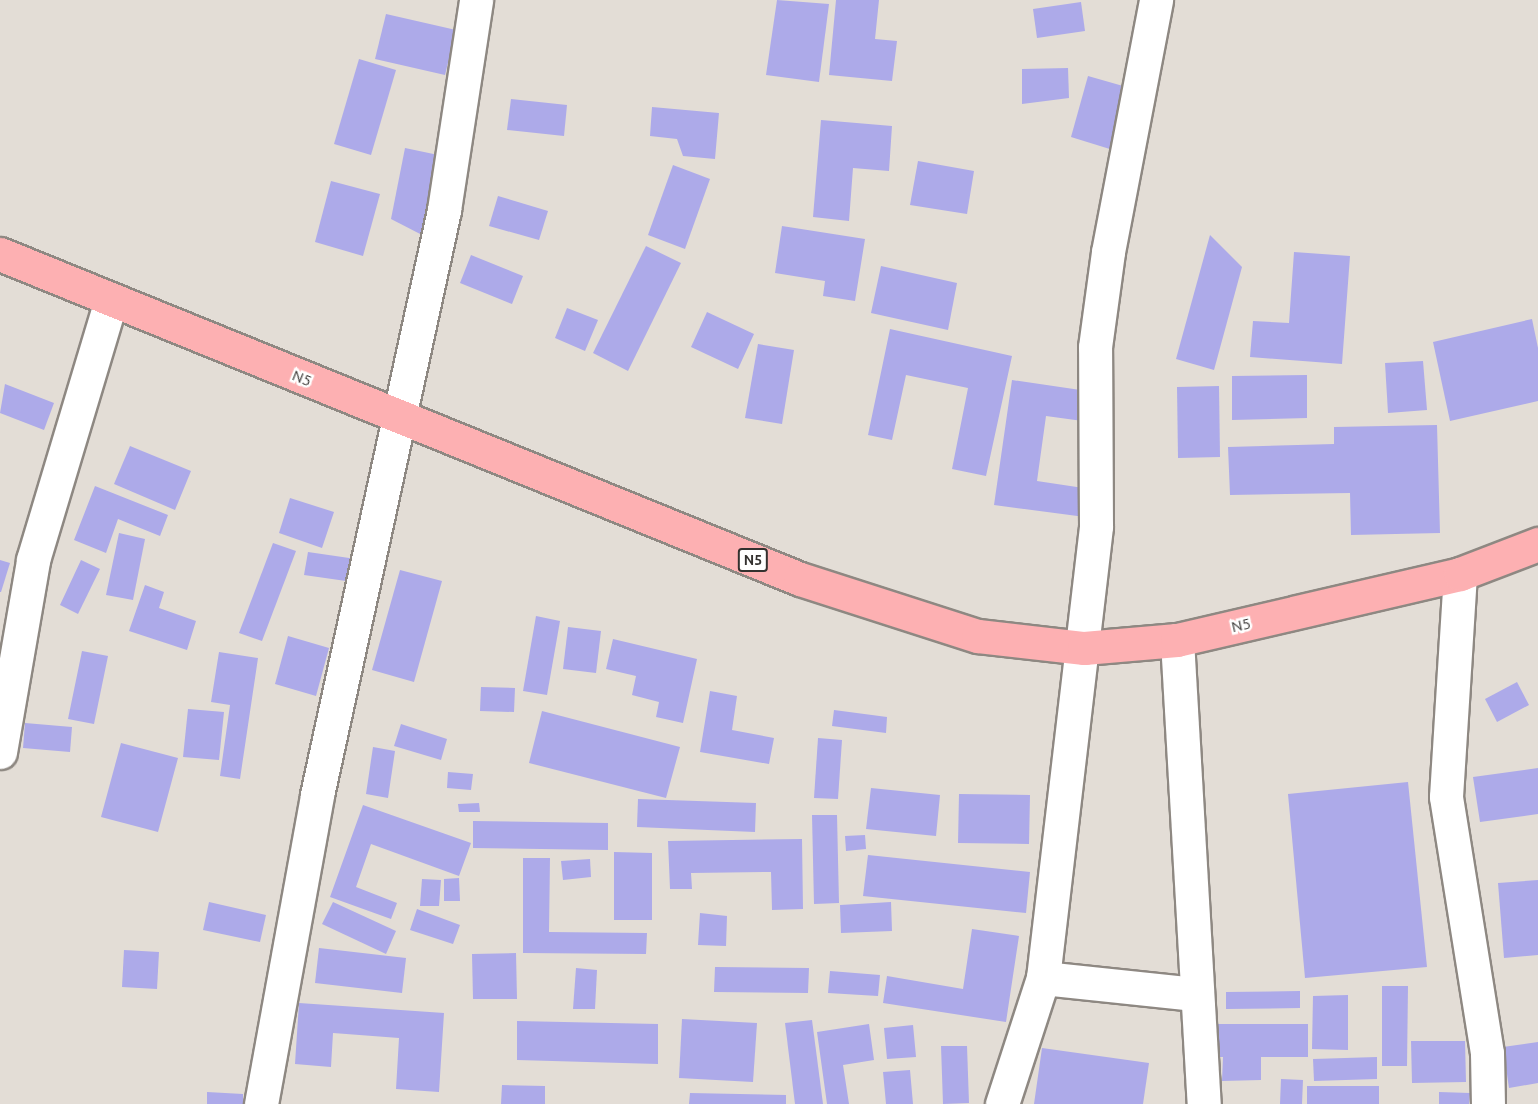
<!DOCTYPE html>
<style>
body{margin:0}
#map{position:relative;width:1538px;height:1104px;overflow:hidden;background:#e3ddd6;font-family:Ubuntu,sans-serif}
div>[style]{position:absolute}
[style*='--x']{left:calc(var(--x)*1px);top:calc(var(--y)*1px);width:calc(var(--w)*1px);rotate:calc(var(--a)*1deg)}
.building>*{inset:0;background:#adaae9}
.roads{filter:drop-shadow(2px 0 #8e8882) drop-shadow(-2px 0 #8e8882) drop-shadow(0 2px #8e8882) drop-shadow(0 -2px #8e8882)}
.minor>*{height:33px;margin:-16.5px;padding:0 16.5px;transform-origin:16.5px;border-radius:16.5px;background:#fff}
.major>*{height:33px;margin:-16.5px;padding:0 16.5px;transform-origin:16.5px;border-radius:16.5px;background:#fdb0b2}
span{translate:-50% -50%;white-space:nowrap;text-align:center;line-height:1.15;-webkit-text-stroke:5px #fff;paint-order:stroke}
.shield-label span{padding:2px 4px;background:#fff;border:2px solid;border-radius:4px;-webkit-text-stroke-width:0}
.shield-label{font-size:14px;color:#34312f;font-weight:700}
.street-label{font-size:15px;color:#34312f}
</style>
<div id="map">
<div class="building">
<div style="clip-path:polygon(777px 0,829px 4px,819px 82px,766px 75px)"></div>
<div style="clip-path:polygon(836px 0,879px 0,875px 39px,897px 41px,892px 81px,829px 75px)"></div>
<div style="clip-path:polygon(1081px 2px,1085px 31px,1037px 38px,1033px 9px)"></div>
<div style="clip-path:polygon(386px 14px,456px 30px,445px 75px,375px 59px)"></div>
<div style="clip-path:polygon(359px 59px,396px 70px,371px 155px,334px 144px)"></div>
<div style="clip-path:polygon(1068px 68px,1069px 98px,1022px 104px,1022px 69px)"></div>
<div style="clip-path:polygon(1088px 76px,1130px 88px,1113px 150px,1071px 137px)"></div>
<div style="clip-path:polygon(511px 99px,567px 105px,564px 136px,507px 130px)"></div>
<div style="clip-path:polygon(652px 107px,719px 113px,715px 159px,683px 156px,677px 139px,650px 136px)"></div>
<div style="clip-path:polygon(821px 120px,892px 126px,889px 171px,853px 168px,849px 221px,813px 217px)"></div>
<div style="clip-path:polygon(405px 148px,443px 156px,426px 237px,391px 219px)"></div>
<div style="clip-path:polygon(918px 161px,974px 171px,967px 214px,910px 205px)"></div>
<div style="clip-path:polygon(673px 165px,710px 179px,685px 249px,648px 235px)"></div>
<div style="clip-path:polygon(331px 181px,380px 194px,363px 256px,315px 242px)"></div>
<div style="clip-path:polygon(498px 196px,548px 211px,539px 240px,489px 226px)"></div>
<div style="clip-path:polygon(782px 226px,865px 239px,855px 301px,823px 296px,825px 281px,775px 273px)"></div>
<div style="clip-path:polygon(1210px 235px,1242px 267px,1214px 370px,1176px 359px)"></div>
<div style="clip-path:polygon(646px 246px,681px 263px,628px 371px,593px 353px)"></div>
<div style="clip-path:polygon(1294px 252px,1350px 256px,1342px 364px,1250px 357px,1253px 321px,1289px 323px)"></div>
<div style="clip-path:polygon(471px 255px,523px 276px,512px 304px,460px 283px)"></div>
<div style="clip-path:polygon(881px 266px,957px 283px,948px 330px,871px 313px)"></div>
<div style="clip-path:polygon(567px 308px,598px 320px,585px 351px,555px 338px)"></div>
<div style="clip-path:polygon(707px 312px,754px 334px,738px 369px,691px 347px)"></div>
<div style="clip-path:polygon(1532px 319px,1538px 348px,1538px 401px,1450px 421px,1433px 342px)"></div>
<div style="clip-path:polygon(890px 329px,1012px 356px,986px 476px,952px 469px,968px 388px,906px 375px,892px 440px,868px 435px)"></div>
<div style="clip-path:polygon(758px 344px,794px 350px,782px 424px,745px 418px)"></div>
<div style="clip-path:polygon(1423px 361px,1427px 410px,1388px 413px,1385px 363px)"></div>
<div style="clip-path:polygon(1307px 375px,1307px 418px,1232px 420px,1232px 376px)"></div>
<div style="clip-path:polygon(1012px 380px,1094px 392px,1090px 422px,1046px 416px,1037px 481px,1090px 489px,1085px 517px,994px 505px)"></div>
<div style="clip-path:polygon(5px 384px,54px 403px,44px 430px,0 413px)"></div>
<div style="clip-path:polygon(1219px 386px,1220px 457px,1178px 458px,1177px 387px)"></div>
<div style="clip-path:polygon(1437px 425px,1440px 533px,1351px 535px,1350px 493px,1230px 495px,1228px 447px,1334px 444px,1334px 427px)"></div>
<div style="clip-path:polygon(130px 446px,191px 471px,175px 510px,114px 484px)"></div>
<div style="clip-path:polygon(95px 486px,168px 515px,160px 536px,118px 519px,106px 553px,74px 540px)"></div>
<div style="clip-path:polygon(290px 498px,334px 512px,322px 548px,279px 533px)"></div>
<div style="clip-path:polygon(119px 533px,145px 539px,133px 600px,106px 595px)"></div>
<div style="clip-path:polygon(273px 543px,296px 551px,262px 641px,239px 633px)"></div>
<div style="clip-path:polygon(308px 552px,356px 559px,353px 582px,304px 575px)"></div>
<div style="clip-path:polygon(0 560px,10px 563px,1px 592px,0 592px)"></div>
<div style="clip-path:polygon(81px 560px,100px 569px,78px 614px,60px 605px)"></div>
<div style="clip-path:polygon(400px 570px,442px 581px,414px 682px,372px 670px)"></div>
<div style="clip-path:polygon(145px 585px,164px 592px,159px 608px,196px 621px,187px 650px,129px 631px)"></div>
<div style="clip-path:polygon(536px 616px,560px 621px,547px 695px,523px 691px)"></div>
<div style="clip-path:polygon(568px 627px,601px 631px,596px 673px,563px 669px)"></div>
<div style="clip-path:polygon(288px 636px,329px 648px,316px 696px,275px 684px)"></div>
<div style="clip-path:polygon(613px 639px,697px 659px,683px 723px,656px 717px,659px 702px,632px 695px,636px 676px,606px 669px)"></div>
<div style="clip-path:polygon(82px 651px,108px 656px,94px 724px,68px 719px)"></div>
<div style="clip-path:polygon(219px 652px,258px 658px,240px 779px,220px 776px,230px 705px,211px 702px)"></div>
<div style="clip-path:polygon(1517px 682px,1529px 705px,1497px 722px,1485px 699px)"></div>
<div style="clip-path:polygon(481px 687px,515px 688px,514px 712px,480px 711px)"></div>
<div style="clip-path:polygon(710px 691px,737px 696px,732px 730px,774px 738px,769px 764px,700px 752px)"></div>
<div style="clip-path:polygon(188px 709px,224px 712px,219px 760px,183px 757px)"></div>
<div style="clip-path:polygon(834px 710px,887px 717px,886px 733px,832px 726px)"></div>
<div style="clip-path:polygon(542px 711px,680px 747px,666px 798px,529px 763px)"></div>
<div style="clip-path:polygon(25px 723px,72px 727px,70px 752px,23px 748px)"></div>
<div style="clip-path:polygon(401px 724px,447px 739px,441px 760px,394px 746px)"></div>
<div style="clip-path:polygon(818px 738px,842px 740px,838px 799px,814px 798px)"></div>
<div style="clip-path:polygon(121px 743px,178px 758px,158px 832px,101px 817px)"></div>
<div style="clip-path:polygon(373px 747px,395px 751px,388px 798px,366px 794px)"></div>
<div style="clip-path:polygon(1538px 768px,1538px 814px,1480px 822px,1473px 777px)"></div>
<div style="clip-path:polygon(448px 772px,473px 774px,471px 790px,447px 788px)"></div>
<div style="clip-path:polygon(1408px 782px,1427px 967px,1305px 978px,1288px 794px)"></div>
<div style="clip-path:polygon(871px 788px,940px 795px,936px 836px,866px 829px)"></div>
<div style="clip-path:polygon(959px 794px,1030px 795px,1029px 844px,958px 843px)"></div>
<div style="clip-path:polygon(638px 799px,756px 803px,755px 832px,637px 827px)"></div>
<div style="clip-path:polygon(479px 803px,480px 812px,459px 812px,458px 804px)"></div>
<div style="clip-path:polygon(363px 805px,471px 843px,459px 876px,371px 844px,356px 887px,397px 903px,391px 919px,330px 897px)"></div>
<div style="clip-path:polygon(812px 815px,837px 815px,839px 903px,814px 904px)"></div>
<div style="clip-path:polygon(473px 821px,608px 823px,608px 850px,473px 848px)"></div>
<div style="clip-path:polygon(865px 835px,866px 849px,846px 851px,845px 836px)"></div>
<div style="clip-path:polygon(802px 839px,803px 909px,772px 910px,771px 872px,691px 873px,692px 889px,670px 889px,668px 841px)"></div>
<div style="clip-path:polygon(614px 852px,652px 853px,652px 920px,614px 920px)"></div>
<div style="clip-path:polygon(868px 855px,1030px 872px,1026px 913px,863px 896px)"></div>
<div style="clip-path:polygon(523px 858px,550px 858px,549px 932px,647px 933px,646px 954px,523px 953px)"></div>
<div style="clip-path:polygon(590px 859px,591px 877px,563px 880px,561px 861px)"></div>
<div style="clip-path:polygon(459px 878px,460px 901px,444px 901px,444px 879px)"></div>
<div style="clip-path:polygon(422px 879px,441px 880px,439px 906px,420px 906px)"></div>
<div style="clip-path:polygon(1538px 880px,1538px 955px,1504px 958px,1498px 883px)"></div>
<div style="clip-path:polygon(209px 902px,266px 915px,260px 942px,203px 930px)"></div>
<div style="clip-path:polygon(333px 902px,396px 931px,386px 954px,322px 924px)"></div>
<div style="clip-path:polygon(891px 902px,892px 931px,841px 933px,840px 905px)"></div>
<div style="clip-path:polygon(417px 909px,460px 925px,453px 944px,410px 930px)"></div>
<div style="clip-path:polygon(700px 913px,727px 916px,726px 946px,698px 945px)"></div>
<div style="clip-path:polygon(972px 929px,1019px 936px,1006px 1022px,883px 1003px,887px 976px,963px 989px)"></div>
<div style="clip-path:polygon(319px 948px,406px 958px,402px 993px,315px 983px)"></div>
<div style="clip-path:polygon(124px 950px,159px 952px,157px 989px,122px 987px)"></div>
<div style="clip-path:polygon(516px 953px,517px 999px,473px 999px,472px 954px)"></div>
<div style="clip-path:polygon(715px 967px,809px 968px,808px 993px,714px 992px)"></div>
<div style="clip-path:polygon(576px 968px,597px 970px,595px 1009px,573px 1009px)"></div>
<div style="clip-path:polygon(830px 971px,880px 975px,878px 996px,828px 993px)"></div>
<div style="clip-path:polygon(1382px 986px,1408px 986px,1407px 1066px,1382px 1066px)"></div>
<div style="clip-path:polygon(1300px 991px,1300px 1008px,1226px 1009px,1226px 992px)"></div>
<div style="clip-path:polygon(1348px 995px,1348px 1050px,1312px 1049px,1313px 996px)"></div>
<div style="clip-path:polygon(299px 1003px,444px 1013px,439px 1092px,396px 1089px,399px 1038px,333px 1033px,331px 1067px,295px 1064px)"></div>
<div style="clip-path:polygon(682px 1019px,757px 1023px,753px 1082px,679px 1078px)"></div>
<div style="clip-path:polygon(812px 1020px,823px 1104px,795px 1104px,785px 1023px)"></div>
<div style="clip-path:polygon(517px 1021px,658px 1024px,658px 1064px,517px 1060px)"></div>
<div style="clip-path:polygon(869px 1024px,874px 1060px,843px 1065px,849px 1104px,827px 1104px,817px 1032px)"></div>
<div style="clip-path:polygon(1213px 1024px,1308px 1024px,1308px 1057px,1261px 1057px,1261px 1080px,1222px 1081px,1223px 1057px,1212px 1057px)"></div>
<div style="clip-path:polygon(913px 1025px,916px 1057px,887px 1059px,884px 1028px)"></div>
<div style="clip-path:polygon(1411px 1041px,1465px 1041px,1466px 1082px,1412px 1083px)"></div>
<div style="clip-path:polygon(1538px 1042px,1538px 1083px,1509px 1088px,1503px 1047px)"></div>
<div style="clip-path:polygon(941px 1046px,967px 1046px,969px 1103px,943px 1104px)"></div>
<div style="clip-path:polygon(1042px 1048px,1149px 1063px,1143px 1104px,1034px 1104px)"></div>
<div style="clip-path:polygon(1377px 1057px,1377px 1079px,1314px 1081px,1313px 1059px)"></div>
<div style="clip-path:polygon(910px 1070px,913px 1104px,886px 1104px,883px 1072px)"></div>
<div style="clip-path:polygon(1281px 1079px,1303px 1080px,1302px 1104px,1280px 1104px)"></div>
<div style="clip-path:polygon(502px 1085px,545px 1086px,545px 1104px,501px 1104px)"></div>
<div style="clip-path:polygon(1307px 1086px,1379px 1086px,1379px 1104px,1307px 1104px)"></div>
<div style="clip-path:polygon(207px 1092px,243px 1094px,243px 1104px,207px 1104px)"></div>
<div style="clip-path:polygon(1439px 1092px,1470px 1093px,1469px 1104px,1439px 1104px)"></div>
<div style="clip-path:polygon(690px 1093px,786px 1095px,786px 1104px,689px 1104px)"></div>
</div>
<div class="roads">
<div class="minor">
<div style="--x:1460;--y:574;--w:223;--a:93.6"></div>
<div style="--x:1446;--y:797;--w:259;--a:80.9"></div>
<div style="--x:1487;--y:1053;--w:51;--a:88.9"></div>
<div style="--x:1177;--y:640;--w:465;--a:86.7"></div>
<div style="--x:0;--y:752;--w:195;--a:-80.2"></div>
<div style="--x:33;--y:560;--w:271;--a:-73.3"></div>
<div style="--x:1043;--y:978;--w:153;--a:6"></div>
<div style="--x:261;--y:1104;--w:314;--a:-79.7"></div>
<div style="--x:317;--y:795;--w:599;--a:-77.75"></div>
<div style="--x:444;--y:210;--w:212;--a:-81.3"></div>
<div style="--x:1002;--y:1104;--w:133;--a:-72"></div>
<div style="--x:1043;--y:978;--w:455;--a:-83.3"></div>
<div style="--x:1096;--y:526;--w:179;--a:-90.3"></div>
<div style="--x:1095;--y:347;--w:96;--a:-82.2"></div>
<div style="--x:1108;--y:252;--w:257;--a:-79.2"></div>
</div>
<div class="major">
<div style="--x:0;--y:254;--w:863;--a:22.11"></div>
<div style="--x:800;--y:579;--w:187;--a:17.8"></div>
<div style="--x:978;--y:636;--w:107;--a:6.5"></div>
<div style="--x:1084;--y:648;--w:93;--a:-4.9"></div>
<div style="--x:1177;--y:640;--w:291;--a:-13.1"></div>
<div style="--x:1460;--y:574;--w:84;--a:-21"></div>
</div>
</div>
<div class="shield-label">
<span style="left:753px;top:560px">N5</span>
</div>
<div class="street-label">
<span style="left:302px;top:378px;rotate:22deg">N5</span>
<span style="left:1241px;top:625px;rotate:-13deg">N5</span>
</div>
</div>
